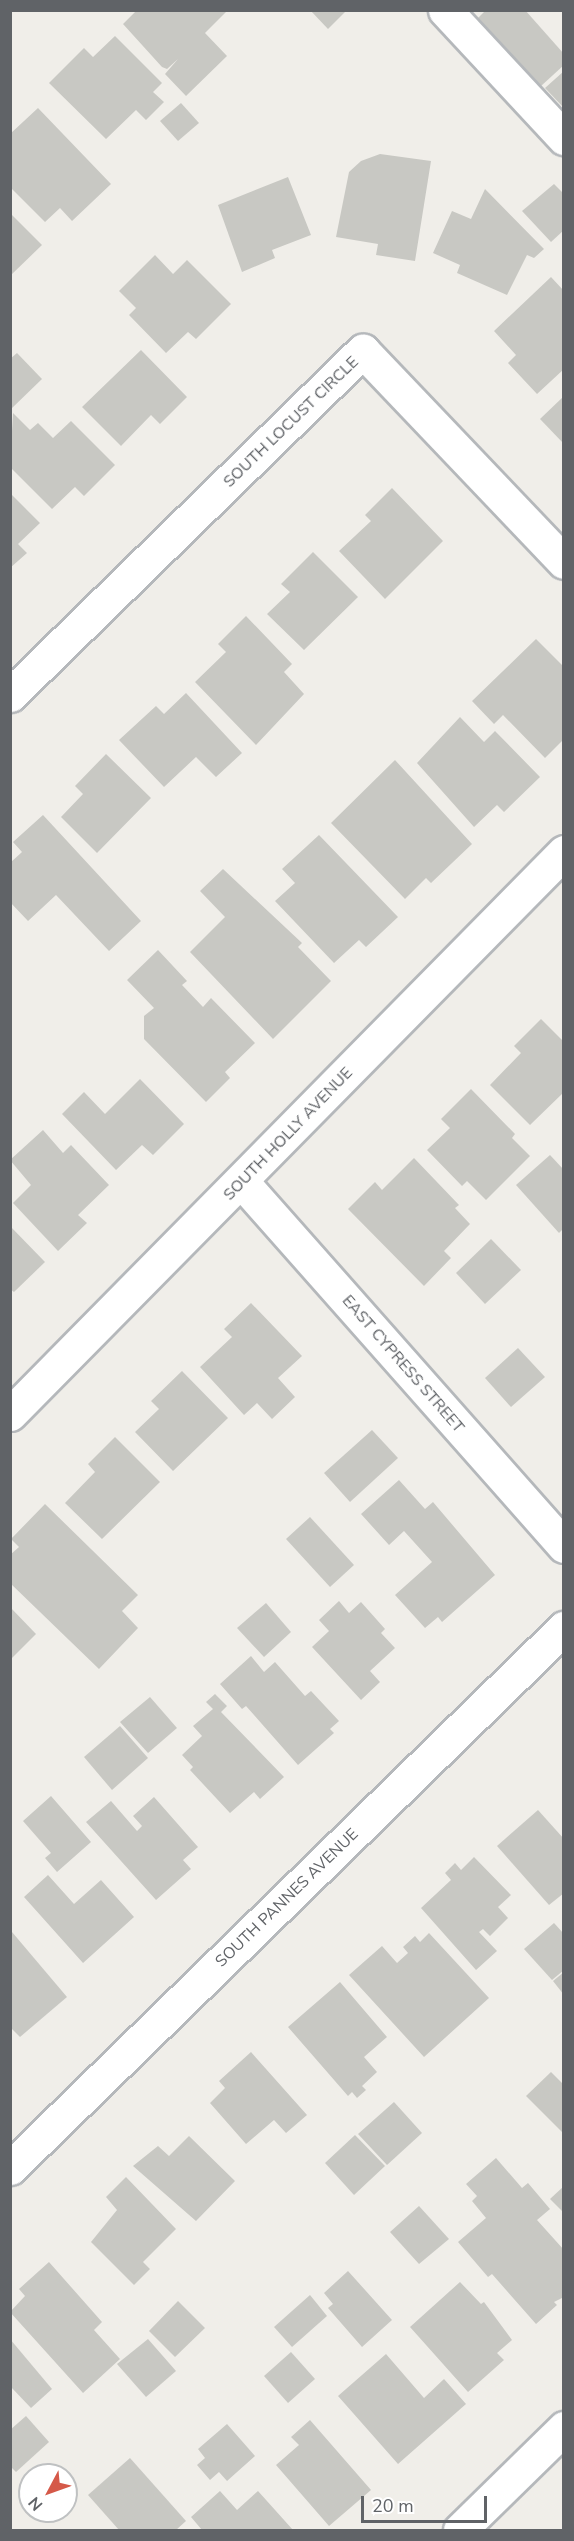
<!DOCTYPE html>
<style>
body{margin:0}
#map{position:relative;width:574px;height:2541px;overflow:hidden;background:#f0eee9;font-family:"Nunito Sans",sans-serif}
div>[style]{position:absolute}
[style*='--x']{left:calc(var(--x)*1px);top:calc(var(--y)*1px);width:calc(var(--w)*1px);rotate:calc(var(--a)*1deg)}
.building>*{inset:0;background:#c8c8c3}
.roads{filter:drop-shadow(2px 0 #b5b8bb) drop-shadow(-2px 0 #b5b8bb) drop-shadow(0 2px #b5b8bb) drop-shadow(0 -2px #b5b8bb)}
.minor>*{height:33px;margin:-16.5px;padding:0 16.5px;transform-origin:16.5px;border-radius:16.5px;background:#fff}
span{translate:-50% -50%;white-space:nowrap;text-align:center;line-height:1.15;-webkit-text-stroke:5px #fff;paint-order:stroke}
.street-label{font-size:16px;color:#606367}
.frame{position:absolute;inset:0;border:12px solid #606367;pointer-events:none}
.north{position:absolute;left:18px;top:2463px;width:60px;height:60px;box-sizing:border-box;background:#fff;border:2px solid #bfc1c2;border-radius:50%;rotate:229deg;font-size:16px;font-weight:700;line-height:24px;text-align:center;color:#606367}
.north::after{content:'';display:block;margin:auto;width:21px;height:27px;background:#d55949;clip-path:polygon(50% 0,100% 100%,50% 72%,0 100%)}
.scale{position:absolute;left:361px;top:2496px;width:126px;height:27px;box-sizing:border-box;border:3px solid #606367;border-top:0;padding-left:8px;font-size:18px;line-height:21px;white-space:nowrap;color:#606367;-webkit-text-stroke:4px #fff;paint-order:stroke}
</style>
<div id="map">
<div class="building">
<div style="clip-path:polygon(137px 10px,228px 10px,205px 33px,227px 56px,186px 96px,165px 74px,178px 59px,167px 69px,162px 67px,123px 24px)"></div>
<div style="clip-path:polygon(310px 10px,347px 10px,328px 29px)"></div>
<div style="clip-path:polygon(486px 10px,525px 10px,564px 54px,564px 65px,541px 86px,478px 18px)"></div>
<div style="clip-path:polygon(115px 36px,162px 83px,153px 92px,164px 102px,146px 120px,136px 110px,106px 139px,49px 83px,84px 48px,93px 57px)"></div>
<div style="clip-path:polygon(564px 71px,564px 108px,545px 88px)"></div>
<div style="clip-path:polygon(181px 103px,199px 123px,178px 141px,160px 121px)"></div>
<div style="clip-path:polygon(38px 108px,111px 184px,72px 221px,60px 208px,45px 222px,10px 187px,10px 134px)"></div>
<div style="clip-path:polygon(380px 154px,431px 161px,415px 261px,376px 255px,378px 244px,336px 237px,349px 172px,361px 161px)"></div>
<div style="clip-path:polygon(288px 177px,311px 235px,272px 250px,275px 258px,242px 272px,218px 205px)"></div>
<div style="clip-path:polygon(554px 184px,564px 194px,564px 230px,551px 242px,522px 211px)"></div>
<div style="clip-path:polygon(485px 189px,544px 249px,534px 258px,527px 255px,507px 295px,457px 273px,460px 265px,433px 253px,452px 211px,471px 219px)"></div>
<div style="clip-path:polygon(10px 213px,42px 245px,10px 276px)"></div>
<div style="clip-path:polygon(155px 255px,173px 274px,187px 260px,231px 304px,196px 339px,188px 332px,166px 353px,129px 315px,136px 308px,119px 291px)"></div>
<div style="clip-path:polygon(551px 277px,564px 291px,564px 369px,537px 394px,508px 363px,516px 355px,494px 331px)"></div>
<div style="clip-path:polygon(141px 350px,187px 397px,160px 424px,151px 415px,121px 446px,82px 407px)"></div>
<div style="clip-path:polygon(17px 353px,42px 379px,10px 410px,10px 359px)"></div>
<div style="clip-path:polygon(564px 396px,564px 444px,540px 419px)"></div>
<div style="clip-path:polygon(13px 413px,30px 430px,38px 423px,53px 438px,71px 421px,115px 465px,84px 496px,75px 487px,52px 509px,10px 467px)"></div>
<div style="clip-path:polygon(392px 488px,443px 541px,385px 599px,339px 551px,371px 521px,365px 515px)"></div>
<div style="clip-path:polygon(10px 493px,40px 523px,18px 544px,27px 553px,10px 568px)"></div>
<div style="clip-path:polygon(313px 552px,358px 597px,304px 650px,267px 614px,290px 592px,281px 584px)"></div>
<div style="clip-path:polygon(246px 616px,292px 664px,284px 672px,304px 694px,256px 745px,195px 682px,226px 652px,218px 644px)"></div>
<div style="clip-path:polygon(536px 639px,564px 667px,564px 739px,545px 758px,503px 715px,494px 724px,472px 701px)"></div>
<div style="clip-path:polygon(186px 693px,242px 753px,216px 777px,196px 757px,164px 787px,119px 740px,156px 706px,164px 714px)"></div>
<div style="clip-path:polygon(460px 717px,484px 742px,495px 731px,540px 777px,504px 812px,497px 805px,474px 827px,417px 763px)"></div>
<div style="clip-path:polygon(106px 754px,151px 798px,97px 853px,61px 817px,83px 794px,75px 786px)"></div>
<div style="clip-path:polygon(395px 760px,472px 844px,431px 883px,426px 878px,405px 899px,331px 823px)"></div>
<div style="clip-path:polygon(43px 815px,141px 921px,109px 951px,56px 895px,28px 921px,10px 902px,10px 863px,22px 852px,13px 842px)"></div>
<div style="clip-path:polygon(319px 835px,398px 917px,366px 947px,359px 940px,334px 963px,275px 901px,295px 883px,282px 869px)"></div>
<div style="clip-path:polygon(223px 869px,302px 943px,298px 947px,331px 981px,273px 1039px,190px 952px,225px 917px,200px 891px)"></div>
<div style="clip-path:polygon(158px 950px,187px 981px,182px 985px,203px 1007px,211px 998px,255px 1043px,225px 1072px,230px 1078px,206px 1102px,144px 1039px,144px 1016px,154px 1008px,127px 980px)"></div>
<div style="clip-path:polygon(541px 1019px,564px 1042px,564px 1092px,530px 1125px,490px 1085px,521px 1053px,514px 1046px)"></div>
<div style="clip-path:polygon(140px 1079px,184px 1124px,153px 1155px,142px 1145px,116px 1170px,62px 1114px,84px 1092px,105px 1114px)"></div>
<div style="clip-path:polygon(471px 1089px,515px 1134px,512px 1138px,530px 1156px,486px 1200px,467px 1181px,462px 1186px,427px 1150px,450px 1128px,441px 1119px)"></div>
<div style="clip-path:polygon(43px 1130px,63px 1153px,71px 1145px,109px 1185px,78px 1215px,87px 1223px,58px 1251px,13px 1203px,31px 1185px,10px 1160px)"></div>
<div style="clip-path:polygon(550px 1155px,564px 1170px,564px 1228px,559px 1233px,516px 1185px)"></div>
<div style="clip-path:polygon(414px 1158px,459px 1205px,455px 1208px,470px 1224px,444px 1251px,451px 1258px,424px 1286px,348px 1209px,375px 1182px,382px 1190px)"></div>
<div style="clip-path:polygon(10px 1226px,45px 1262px,14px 1292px,10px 1289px)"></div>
<div style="clip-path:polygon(491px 1239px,521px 1270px,485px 1304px,456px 1273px)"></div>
<div style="clip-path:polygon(251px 1303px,302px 1356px,278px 1378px,295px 1397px,272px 1419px,257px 1403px,244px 1415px,200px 1367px,232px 1337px,224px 1329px)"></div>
<div style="clip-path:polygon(518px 1348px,545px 1377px,511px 1407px,485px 1378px)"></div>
<div style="clip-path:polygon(182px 1371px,228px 1418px,173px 1471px,135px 1432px,159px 1409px,151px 1401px)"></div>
<div style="clip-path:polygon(372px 1430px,398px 1458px,350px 1502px,324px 1473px)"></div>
<div style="clip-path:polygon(115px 1437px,160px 1482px,102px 1539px,65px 1503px,95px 1472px,88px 1464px)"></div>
<div style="clip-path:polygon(399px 1480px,425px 1509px,433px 1502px,495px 1575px,442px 1622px,438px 1617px,425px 1628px,395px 1595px,432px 1562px,404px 1531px,389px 1545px,361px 1514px)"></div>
<div style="clip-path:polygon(45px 1504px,138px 1595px,122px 1611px,138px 1628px,99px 1669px,10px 1583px,10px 1555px,19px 1547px,11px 1539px)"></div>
<div style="clip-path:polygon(310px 1517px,354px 1565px,330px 1587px,286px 1539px)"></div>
<div style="clip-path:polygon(339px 1601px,349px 1613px,361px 1602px,385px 1629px,381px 1633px,395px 1648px,370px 1671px,380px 1682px,361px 1700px,312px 1647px,329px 1631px,319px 1620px)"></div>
<div style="clip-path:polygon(266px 1603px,291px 1632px,264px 1657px,237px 1628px)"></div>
<div style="clip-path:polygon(10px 1607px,36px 1634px,12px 1658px,10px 1657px)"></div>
<div style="clip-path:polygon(251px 1656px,264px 1672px,275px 1662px,305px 1696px,311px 1691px,339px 1721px,330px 1729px,334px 1733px,298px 1765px,246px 1706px,242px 1709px,220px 1684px)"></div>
<div style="clip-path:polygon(215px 1694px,227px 1706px,221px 1712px,284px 1777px,260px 1799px,254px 1792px,230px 1813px,190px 1770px,193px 1767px,182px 1755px,202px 1736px,193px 1726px,213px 1709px,206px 1702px)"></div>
<div style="clip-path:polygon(150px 1697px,177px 1728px,148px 1753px,120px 1722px)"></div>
<div style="clip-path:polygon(120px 1726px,148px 1758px,112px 1790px,84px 1757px)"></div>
<div style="clip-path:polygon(51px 1796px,91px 1842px,57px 1872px,45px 1858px,51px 1853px,23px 1821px)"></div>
<div style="clip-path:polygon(154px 1797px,198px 1847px,183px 1860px,191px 1869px,156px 1900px,86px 1822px,111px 1801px,137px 1831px,142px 1826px,133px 1816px)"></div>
<div style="clip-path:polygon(538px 1810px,564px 1839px,564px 1893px,549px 1905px,497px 1846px)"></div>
<div style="clip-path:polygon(474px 1857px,511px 1895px,498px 1907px,508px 1918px,490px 1936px,483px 1929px,479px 1932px,497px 1951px,476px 1970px,421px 1908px,451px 1880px,445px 1873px,455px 1863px,461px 1870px)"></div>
<div style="clip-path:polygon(48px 1875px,74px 1904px,101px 1880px,134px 1917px,83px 1963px,24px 1897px)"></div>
<div style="clip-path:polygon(554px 1923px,564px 1934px,564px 1970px,552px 1980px,524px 1949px)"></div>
<div style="clip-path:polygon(12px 1932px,67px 1997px,20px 2037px,10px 2027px)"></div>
<div style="clip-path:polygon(429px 1933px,489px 1998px,424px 2057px,349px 1975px,382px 1946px,397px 1963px,408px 1953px,403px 1947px,415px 1936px,420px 1942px)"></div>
<div style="clip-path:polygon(564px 1972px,564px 1995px,553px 1981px)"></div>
<div style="clip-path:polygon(340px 1982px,387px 2037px,364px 2057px,377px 2072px,362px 2086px,366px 2090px,357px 2098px,352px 2092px,348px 2096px,288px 2027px)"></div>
<div style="clip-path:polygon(251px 2052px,307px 2115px,286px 2133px,274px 2120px,246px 2144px,210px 2103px,225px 2088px,219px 2081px)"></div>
<div style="clip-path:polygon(551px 2072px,564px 2085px,564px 2134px,526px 2096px)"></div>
<div style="clip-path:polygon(394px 2102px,422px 2133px,387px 2165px,358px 2134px)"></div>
<div style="clip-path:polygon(355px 2135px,385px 2166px,354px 2195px,325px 2163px)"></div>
<div style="clip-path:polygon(189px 2136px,235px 2181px,196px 2221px,133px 2166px,158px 2146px,169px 2156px)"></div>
<div style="clip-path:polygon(496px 2158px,522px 2188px,528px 2183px,550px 2209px,537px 2220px,564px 2250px,564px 2297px,554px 2302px,557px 2305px,536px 2324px,492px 2274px,488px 2277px,458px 2242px,486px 2218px,472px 2201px,477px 2196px,466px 2184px)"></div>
<div style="clip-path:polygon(126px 2177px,176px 2229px,143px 2262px,150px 2269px,134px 2285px,91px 2242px,117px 2210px,106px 2197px)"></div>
<div style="clip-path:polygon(564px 2186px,564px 2213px,550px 2199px)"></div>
<div style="clip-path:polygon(419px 2206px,449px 2239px,419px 2264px,390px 2232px)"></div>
<div style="clip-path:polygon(49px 2262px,102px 2322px,94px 2330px,120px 2359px,83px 2393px,10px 2312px,25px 2296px,19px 2289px)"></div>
<div style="clip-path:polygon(348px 2271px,392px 2320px,362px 2347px,328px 2308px,333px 2304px,324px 2293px)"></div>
<div style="clip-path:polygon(460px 2282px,481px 2304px,484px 2302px,512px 2340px,497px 2353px,504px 2360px,468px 2392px,410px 2327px)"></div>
<div style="clip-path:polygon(310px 2295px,327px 2316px,292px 2347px,274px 2327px)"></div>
<div style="clip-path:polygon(178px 2301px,205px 2328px,175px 2357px,149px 2331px)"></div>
<div style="clip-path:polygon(10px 2339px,52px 2389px,31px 2408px,10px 2386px)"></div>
<div style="clip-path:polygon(148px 2339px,176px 2371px,146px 2397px,117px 2364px)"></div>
<div style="clip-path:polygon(291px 2352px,315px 2379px,288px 2403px,264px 2376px)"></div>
<div style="clip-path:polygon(386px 2354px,424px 2398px,444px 2379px,466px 2404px,398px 2464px,338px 2396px)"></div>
<div style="clip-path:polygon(26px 2416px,49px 2442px,16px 2472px,10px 2466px,10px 2430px)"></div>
<div style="clip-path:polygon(310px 2420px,371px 2490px,329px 2526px,276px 2465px,299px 2445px,291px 2437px)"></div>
<div style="clip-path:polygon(227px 2424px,255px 2456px,227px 2481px,219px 2472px,210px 2480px,197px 2465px,205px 2458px,198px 2449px)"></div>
<div style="clip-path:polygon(130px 2458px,186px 2521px,176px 2530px,119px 2530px,88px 2495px)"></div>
<div style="clip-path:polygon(220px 2491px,237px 2510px,258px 2491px,293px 2530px,202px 2530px,191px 2517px)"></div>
</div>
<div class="roads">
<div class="minor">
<div style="--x:445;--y:10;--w:175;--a:47.1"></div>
<div style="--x:10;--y:695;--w:493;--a:-44.3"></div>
<div style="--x:363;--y:351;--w:291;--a:46.4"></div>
<div style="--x:242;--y:1182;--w:486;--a:48.5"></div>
<div style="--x:10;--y:1414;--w:789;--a:-45.41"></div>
<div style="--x:10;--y:2168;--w:774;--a:-44.27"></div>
<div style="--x:460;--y:2530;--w:146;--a:-44.4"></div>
</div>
</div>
<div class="street-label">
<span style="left:291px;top:422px;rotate:-44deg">SOUTH LOCUST CIRCLE</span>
<span style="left:288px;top:1134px;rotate:-46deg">SOUTH HOLLY AVENUE</span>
<span style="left:403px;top:1364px;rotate:49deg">EAST CYPRESS STREET</span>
<span style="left:287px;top:1898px;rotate:-44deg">SOUTH PANNES AVENUE</span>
</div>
<div class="frame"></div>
<div class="north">N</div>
<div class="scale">20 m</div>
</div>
